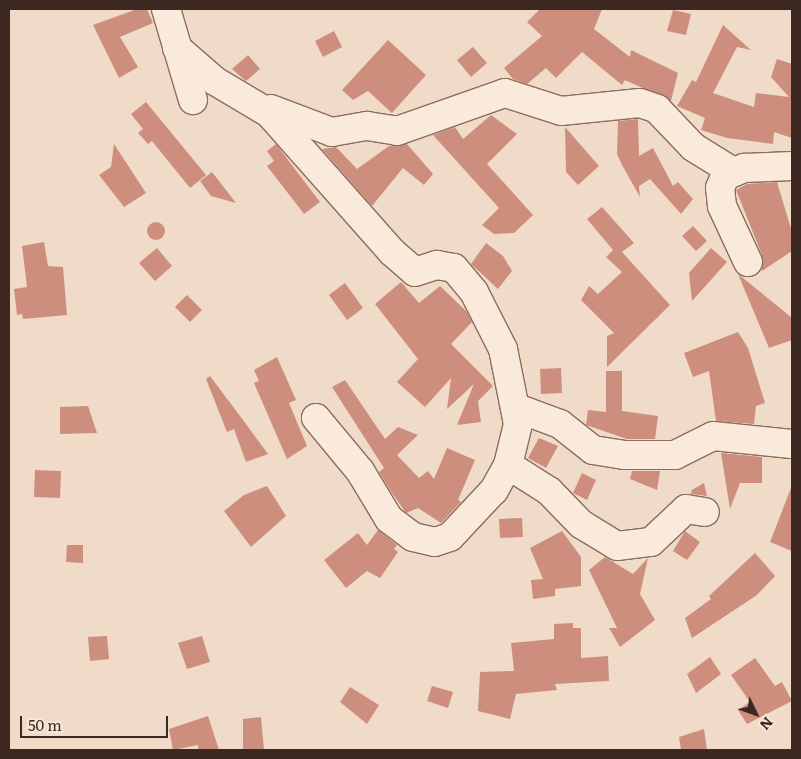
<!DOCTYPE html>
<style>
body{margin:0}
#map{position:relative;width:801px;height:759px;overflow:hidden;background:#efdbc8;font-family:Literata,serif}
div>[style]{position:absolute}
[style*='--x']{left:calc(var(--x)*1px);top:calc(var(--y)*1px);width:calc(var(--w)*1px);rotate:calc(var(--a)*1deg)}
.building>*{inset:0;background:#ce8e7e}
.round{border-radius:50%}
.roads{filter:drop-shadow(1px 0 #8c6c5d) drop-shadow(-1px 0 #8c6c5d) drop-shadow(0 1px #8c6c5d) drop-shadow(0 -1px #8c6c5d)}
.minor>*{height:28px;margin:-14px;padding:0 14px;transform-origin:14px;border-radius:14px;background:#faeadc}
span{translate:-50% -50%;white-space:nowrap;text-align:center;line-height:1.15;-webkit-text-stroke:4px #f6e7d8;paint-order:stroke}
.frame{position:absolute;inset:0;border:10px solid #3c2820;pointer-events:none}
.north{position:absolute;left:731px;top:689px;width:50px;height:50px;-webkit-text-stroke:4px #f6e7d8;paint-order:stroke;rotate:132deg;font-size:14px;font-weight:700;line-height:20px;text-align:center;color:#3c2820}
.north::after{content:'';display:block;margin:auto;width:18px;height:22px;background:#3c2820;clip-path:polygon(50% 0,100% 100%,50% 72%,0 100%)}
.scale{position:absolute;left:20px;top:716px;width:148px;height:22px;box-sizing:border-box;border:2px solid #3c2820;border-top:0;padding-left:6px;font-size:15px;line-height:18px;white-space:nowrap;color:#3c2820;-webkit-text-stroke:4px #f6e7d8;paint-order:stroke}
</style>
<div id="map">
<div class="building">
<div style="clip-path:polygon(137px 9px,147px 9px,153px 23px,120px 37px,138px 67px,119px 78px,93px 25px)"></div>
<div style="clip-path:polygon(540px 9px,602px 9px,594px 29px,630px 57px,631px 50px,678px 73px,671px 101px,625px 80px,622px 85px,582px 52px,556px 78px,546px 68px,527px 84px,513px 79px,504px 68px,542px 36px,527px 22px)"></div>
<div style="clip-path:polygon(673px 10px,691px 14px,686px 35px,667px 31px)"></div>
<div style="clip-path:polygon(723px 25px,751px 50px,737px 47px,713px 93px,754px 107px,756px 93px,789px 97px,771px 77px,777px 59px,792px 64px,792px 138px,774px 132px,773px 144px,727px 138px,701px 130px,705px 118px,677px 106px,692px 80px,696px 82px)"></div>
<div style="clip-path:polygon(334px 31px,342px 47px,323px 57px,315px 41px)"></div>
<div style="clip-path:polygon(388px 40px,426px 75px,392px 113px,368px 91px,353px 100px,342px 90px)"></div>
<div style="clip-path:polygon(473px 47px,487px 63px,471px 77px,457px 60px)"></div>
<div style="clip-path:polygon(248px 55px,260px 69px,246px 81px,232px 69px)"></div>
<div style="clip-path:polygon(146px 102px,206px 175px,190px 188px,152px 141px,148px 144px,138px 133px,143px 129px,131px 114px)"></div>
<div style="clip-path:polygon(491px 115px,517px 134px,487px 164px,533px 215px,514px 233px,494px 234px,482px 225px,499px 208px,433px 135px,455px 127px,463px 139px)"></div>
<div style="clip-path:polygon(638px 119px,639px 156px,653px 148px,673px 186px,678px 182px,693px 199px,681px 214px,650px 179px,639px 186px,640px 197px,622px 165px,617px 154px,618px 121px)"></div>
<div style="clip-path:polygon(565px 127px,599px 166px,578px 185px,566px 172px)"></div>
<div style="clip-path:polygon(114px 144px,146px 193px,124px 207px,99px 175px,111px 167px)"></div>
<div style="clip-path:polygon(276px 144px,320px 202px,304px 214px,267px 166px,274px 161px,267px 151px)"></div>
<div style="clip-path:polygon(407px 144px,433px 174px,424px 185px,403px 168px,372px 206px,322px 149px,336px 147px,357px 169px,389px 146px)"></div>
<div style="clip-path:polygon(212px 172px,236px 203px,211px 196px,200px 181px)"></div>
<div style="clip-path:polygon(777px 182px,792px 232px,792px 251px,762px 271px,762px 255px,736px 190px,747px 184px)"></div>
<div style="clip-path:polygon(602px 207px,634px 243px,622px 252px,670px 305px,607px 367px,607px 336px,614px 333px,581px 300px,589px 286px,598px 294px,622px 272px,606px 257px,613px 250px,587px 219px)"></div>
<div class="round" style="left:147px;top:222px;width:18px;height:18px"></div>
<div style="clip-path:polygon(693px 226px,707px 241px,696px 251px,682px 236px)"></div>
<div style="clip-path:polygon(44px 242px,48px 266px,63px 267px,67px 315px,23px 319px,22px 314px,17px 315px,14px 289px,27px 287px,22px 246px)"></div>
<div style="clip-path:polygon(486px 243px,503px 256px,512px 271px,498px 289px,471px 264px)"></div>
<div style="clip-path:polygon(157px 248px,172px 266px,155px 281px,139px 263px)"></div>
<div style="clip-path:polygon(711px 248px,727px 262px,692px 301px,689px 273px)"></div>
<div style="clip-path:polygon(738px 274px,791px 317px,792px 340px,769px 348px)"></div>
<div style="clip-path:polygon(401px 282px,419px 303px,440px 286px,467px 312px,472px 322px,451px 344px,493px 386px,478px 401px,481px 422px,457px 425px,474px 384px,447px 409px,451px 378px,425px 407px,397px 382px,418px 359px,375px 304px)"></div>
<div style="clip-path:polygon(345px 283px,363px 308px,347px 320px,329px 295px)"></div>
<div style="clip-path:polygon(187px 295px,202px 310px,190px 322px,175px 307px)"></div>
<div style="clip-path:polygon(738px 332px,748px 348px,765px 403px,756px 406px,754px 424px,716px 421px,709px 371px,693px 377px,684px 353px)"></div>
<div style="clip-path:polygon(277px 357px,296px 400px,289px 403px,307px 446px,287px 459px,254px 383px,259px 381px,254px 370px)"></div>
<div style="clip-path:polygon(561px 368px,562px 393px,541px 394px,540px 369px)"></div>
<div style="clip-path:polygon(606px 371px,622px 371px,622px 411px,658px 416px,655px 439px,627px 439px,586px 425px,588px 410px,606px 412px)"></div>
<div style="clip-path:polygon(210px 376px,246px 424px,268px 454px,246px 462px,234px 429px,227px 432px,206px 379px)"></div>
<div style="clip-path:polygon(345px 380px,385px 439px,398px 427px,418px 435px,397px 455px,419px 478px,428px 471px,434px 479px,447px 448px,475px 460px,458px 500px,461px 502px,441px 523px,418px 508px,406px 513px,390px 490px,379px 472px,384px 468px,332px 387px)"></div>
<div style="clip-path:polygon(88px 406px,97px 433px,60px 434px,60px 407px)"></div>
<div style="clip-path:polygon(539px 438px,558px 446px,546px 468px,528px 458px)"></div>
<div style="clip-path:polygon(721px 453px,762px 457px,762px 483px,740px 483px,730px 509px)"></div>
<div style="clip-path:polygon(35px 470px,61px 471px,60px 498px,34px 497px)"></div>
<div style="clip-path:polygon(632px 471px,660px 471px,657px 490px,630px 479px)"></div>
<div style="clip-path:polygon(582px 473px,596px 480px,587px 500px,573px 493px)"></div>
<div style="clip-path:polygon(704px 483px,707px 496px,691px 494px,692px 490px)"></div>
<div style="clip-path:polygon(267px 486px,286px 516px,251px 547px,224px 511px,244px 495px)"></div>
<div style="clip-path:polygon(791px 488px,792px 488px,792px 551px,770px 542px)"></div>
<div style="clip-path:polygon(522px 518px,523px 537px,500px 538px,499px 519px)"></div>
<div style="clip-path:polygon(378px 530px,397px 545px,394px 549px,398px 552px,380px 578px,367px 571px,346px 588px,324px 560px,358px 533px,367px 545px)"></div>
<div style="clip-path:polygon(562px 531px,581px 557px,581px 586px,555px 589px,555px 596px,533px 599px,531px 580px,543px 579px,530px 548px)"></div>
<div style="clip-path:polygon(685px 531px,700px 542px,687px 560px,673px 551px)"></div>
<div style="clip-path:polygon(67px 545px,83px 545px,83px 563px,66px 562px)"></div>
<div style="clip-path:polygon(755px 553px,775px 576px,757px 595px,692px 638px,685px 618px,711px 599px,709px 596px)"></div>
<div style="clip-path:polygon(605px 557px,633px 574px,648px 558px,640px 594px,655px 620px,620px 647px,609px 628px,617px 628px,589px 570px)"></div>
<div style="clip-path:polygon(573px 623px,573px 628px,581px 628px,581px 658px,608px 656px,609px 681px,555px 684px,557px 690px,516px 694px,510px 719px,478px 711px,480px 672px,514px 671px,511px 643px,554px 639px,554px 624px)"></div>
<div style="clip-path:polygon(107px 636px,109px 659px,90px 661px,88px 637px)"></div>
<div style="clip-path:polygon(202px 636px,210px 662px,187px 669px,178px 643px)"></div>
<div style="clip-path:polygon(710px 657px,721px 674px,696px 693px,687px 674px)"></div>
<div style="clip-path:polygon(755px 658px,775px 686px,782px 682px,792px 701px,747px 724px,738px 710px,750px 702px,731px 675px)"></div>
<div style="clip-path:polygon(432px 686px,453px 692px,448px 708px,427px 701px)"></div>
<div style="clip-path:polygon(350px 687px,379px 705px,367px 724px,340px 702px)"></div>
<div style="clip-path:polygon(208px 716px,219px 750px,198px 750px,198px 745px,173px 750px,169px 729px)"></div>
<div style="clip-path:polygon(261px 717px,264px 750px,243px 750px,243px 719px)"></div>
<div style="clip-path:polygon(704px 729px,707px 750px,681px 750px,679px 737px)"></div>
</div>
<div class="roads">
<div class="minor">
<div style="--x:166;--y:9;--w:95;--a:73.5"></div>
<div style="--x:177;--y:48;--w:50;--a:41"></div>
<div style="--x:215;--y:81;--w:63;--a:30.7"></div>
<div style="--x:269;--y:113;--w:186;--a:48.5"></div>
<div style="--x:392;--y:252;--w:30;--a:41"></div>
<div style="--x:415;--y:272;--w:23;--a:-18"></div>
<div style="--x:437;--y:265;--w:17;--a:10"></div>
<div style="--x:454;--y:268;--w:31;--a:50"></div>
<div style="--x:474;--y:292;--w:64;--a:63"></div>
<div style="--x:503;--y:349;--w:76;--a:78.7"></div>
<div style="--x:518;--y:424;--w:42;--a:103.7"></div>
<div style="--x:508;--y:465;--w:29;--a:119"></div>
<div style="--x:494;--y:490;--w:64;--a:133.1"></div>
<div style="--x:450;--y:537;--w:16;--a:162"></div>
<div style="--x:435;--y:542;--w:23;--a:-167"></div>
<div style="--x:413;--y:537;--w:30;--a:-143"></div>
<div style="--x:389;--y:519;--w:56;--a:-121.1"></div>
<div style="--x:360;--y:471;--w:69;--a:-129.7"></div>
<div style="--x:271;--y:109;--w:65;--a:20.7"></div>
<div style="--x:332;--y:132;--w:36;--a:-10"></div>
<div style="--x:367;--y:126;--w:30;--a:9"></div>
<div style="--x:397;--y:131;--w:114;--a:-19.4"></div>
<div style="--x:505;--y:93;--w:59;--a:17.8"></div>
<div style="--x:561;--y:111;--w:79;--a:-5.8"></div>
<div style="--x:640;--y:103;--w:18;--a:19"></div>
<div style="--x:657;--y:109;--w:52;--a:46.5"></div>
<div style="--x:693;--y:147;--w:46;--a:31.6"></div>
<div style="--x:748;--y:262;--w:62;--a:-114.9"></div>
<div style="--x:722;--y:206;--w:18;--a:-96"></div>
<div style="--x:720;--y:188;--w:13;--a:-67"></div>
<div style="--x:725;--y:176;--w:21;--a:-23"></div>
<div style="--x:744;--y:168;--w:48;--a:-2.4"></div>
<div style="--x:517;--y:408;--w:46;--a:20.4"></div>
<div style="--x:560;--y:424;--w:42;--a:38.2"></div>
<div style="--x:593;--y:450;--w:31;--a:9"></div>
<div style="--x:624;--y:455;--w:51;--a:0"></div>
<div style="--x:675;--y:455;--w:42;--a:-26.6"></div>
<div style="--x:713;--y:436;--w:79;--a:5.8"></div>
<div style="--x:508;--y:465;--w:49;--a:32.4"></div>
<div style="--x:549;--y:491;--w:46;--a:45.9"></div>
<div style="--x:581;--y:524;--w:42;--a:31.4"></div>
<div style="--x:617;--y:546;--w:34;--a:-7"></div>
<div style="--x:651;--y:542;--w:48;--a:-43.3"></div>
<div style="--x:686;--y:509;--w:19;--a:9"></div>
</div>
</div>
<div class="frame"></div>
<div class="north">N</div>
<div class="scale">50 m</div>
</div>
